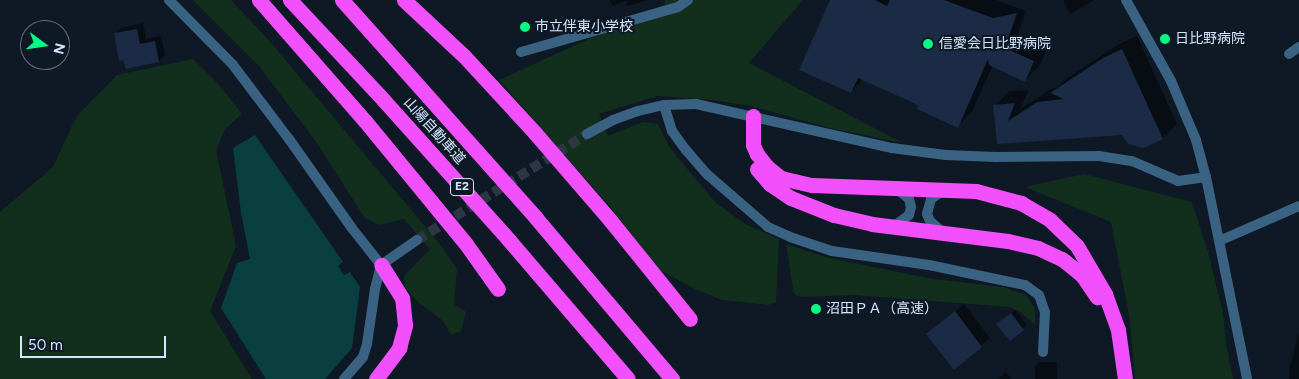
<!DOCTYPE html>
<meta charset="utf-8">
<style>
body{margin:0}
#map{position:relative;width:1299px;height:379px;overflow:hidden;background:#0f1825;font-family:Figtree,"Noto Sans JP",sans-serif}
div>[style]{position:absolute}
[style*='--x']{left:calc(var(--x)*1px);top:calc(var(--y)*1px);width:calc(var(--w)*1px);rotate:calc(var(--a)*1deg)}
.green>*{inset:0;background:#122f1d}
.water>*{inset:0;background:#0a3f42}
.shadow>*{inset:0;background:#0007}
.building>*{inset:0;background:#1b2b46}
.tertiary-tunnel>*{height:10px;margin-top:-5px;transform-origin:0;background:repeating-linear-gradient(90deg,#2c3746 0 10px,transparent 0 15px)}
.service>*{height:10px;margin:-5px;padding:0 5px;transform-origin:5px;border-radius:5px;background:#3a6283}
.minor>*{height:10px;margin:-5px;padding:0 5px;transform-origin:5px;border-radius:5px;background:#3a6283}
.tertiary>*{height:10px;margin:-5px;padding:0 5px;transform-origin:5px;border-radius:5px;background:#3a6283}
.motorway>*{height:15px;margin:-7.5px;padding:0 7.5px;transform-origin:7.5px;border-radius:7.5px;background:#f350fd}
.dots>*{width:14px;height:14px;translate:-50% -50%;box-sizing:border-box;border:2px solid #0f1825;border-radius:50%}
span{translate:-50% -50%;white-space:nowrap;text-align:center;line-height:1.15;-webkit-text-stroke:4px #0f1825;paint-order:stroke}
.shield-label span{padding:1px 4px;background:#0f1825;border:1px solid;border-radius:4px;-webkit-text-stroke-width:0}
.shield-label{font-size:12px;color:#d3e7ff;font-weight:700}
.poi-label{font-size:14px;color:#d3e7ff}
.left{translate:0 -50%;text-align:left}
.street-label{font-size:14px;color:#d3e7ff}
.north{position:absolute;left:20px;top:20px;width:50px;height:50px;box-sizing:border-box;background:#0f1825;border:1px solid #5d6b7c;border-radius:50%;rotate:104deg;font-size:14px;font-weight:700;line-height:20px;text-align:center;color:#d3e7ff}
.north::after{content:'';display:block;margin:auto;width:18px;height:22px;background:#03fb84;clip-path:polygon(50% 0,100% 100%,50% 72%,0 100%)}
.scale{position:absolute;left:20px;top:336px;width:146px;height:22px;box-sizing:border-box;border:2px solid #d3e7ff;border-top:0;padding-left:6px;font-size:15px;line-height:18px;white-space:nowrap;color:#d3e7ff;-webkit-text-stroke:4px #0f1825;paint-order:stroke}
</style>
<div id="map">
<div class="green">
<div style="clip-path:polygon(193px 0,231px 0,267px 38px,439px 243px,457px 269px,454px 304px,466px 312px,461px 331px,451px 335px,443px 321px,418px 302px,405px 288px,404px 276px,430px 249px,404px 219px,379px 225px,364px 217px,317px 143px,259px 66px)"></div>
<div style="clip-path:polygon(665px 0,803px 0,749px 63px,903px 143px,830px 128px,751px 106px,713px 100px,657px 96px,599px 114px,608px 136px,643px 122px,658px 124px,670px 148px,716px 203px,745px 224px,779px 239px,776px 302px,768px 305px,722px 300px,695px 289px,660px 270px,612px 209px,499px 80px,665px 4px)"></div>
<div style="clip-path:polygon(193px 59px,220px 86px,242px 114px,225px 129px,216px 150px,236px 246px,210px 311px,252px 379px,0 379px,0 212px,53px 167px,76px 117px,117px 75px)"></div>
<div style="clip-path:polygon(1084px 174px,1192px 202px,1208px 252px,1223px 313px,1226px 343px,1233px 379px,1135px 379px,1130px 320px,1111px 222px,1025px 187px)"></div>
<div style="clip-path:polygon(786px 244px,829px 258px,933px 279px,1003px 287px,1026px 295px,1035px 309px,1035px 325px,1021px 312px,1010px 307px,855px 295px,802px 297px,794px 294px)"></div>
</div>
<div class="water">
<div style="clip-path:polygon(255px 135px,343px 262px,338px 266px,344px 275px,350px 272px,360px 287px,352px 348px,325px 379px,266px 379px,221px 308px,237px 263px,250px 259px,241px 213px,233px 148px)"></div>
</div>
<div class="shadow">
<div style="clip-path:polygon(610px 0,648px 0,628px 6px,626px 1px,612px 6px)"></div>
<div style="clip-path:polygon(831px 0,996px 0,1026px 11px,1018px 34px,1048px 47px,1039px 66px,1025px 80px,993px 65px,972px 112px,957px 126px,920px 105px,863px 79px,851px 92px)"></div>
<div style="clip-path:polygon(1063px 0,1094px 0,1070px 14px)"></div>
<div style="clip-path:polygon(143px 23px,146px 39px,161px 36px,165px 55px,159px 61px,124px 59px,115px 34px,121px 28px)"></div>
<div style="clip-path:polygon(1137px 36px,1177px 124px,1162px 138px,1123px 134px,998px 142px,995px 106px,1009px 91px,1029px 90px,1020px 109px,1053px 88px,1058px 87px,1066px 79px,1119px 44px)"></div>
<div style="clip-path:polygon(964px 304px,990px 338px,954px 368px,928px 334px)"></div>
<div style="clip-path:polygon(1015px 310px,1027px 325px,1010px 339px,1002px 320px)"></div>
<div style="clip-path:polygon(1299px 332px,1299px 379px,1289px 379px,1290px 366px)"></div>
<div style="clip-path:polygon(1039px 362px,1057px 362px,1057px 379px,1035px 379px,1035px 366px)"></div>
<div style="clip-path:polygon(1006px 372px,1012px 379px,998px 379px)"></div>
</div>
<div class="building">
<div style="clip-path:polygon(830px 0,875px 0,887px 6px,890px 0,944px 0,993px 18px,1017px 13px,1005px 48px,1034px 61px,1025px 82px,989px 65px,988px 59px,958px 128px,917px 109px,918px 105px,858px 78px,851px 93px,799px 70px)"></div>
<div style="clip-path:polygon(137px 29px,140px 44px,155px 41px,159px 62px,126px 69px,123px 60px,119px 61px,114px 33px)"></div>
<div style="clip-path:polygon(1122px 49px,1163px 139px,1144px 148px,1128px 144px,1122px 135px,997px 144px,993px 105px,1015px 103px,1008px 121px,1037px 102px,1064px 99px,1050px 93px,1103px 58px)"></div>
<div style="clip-path:polygon(955px 311px,982px 347px,954px 370px,926px 334px)"></div>
<div style="clip-path:polygon(1011px 313px,1024px 330px,1010px 341px,996px 324px)"></div>
</div>
<div class="tertiary-tunnel">
<div style="--x:417;--y:240;--w:200;--a:-31.9"></div>
</div>
<div class="service">
<div style="--x:893;--y:227;--w:20;--a:-37"></div>
<div style="--x:909;--y:215;--w:8;--a:-76"></div>
<div style="--x:911;--y:207;--w:8;--a:-104"></div>
<div style="--x:909;--y:199;--w:17;--a:-140"></div>
<div style="--x:942;--y:232;--w:16;--a:-137"></div>
<div style="--x:930;--y:221;--w:8;--a:-113"></div>
<div style="--x:927;--y:214;--w:16;--a:-75"></div>
<div style="--x:931;--y:199;--w:16;--a:-35"></div>
</div>
<div class="minor">
<div style="--x:521;--y:52;--w:163;--a:-16"></div>
<div style="--x:678;--y:7;--w:12;--a:-35"></div>
<div style="--x:1289;--y:54;--w:12;--a:-35"></div>
<div style="--x:664;--y:105;--w:27;--a:73"></div>
<div style="--x:672;--y:131;--w:24;--a:54"></div>
<div style="--x:686;--y:150;--w:33;--a:49"></div>
<div style="--x:708;--y:175;--w:79;--a:40.9"></div>
<div style="--x:768;--y:227;--w:24;--a:24"></div>
<div style="--x:790;--y:237;--w:44;--a:18.4"></div>
<div style="--x:832;--y:251;--w:98;--a:8.2"></div>
<div style="--x:929;--y:265;--w:98;--a:11.8"></div>
<div style="--x:1025;--y:285;--w:17;--a:36"></div>
<div style="--x:1039;--y:295;--w:18;--a:71"></div>
<div style="--x:1045;--y:312;--w:40;--a:92.9"></div>
<div style="--x:1219;--y:241;--w:87;--a:-23.6"></div>
<div style="--x:344;--y:379;--w:29;--a:-49"></div>
<div style="--x:363;--y:357;--w:14;--a:-73"></div>
<div style="--x:367;--y:344;--w:56;--a:-81.7"></div>
<div style="--x:375;--y:289;--w:25;--a:-76"></div>
</div>
<div class="tertiary">
<div style="--x:169;--y:0;--w:91;--a:45.4"></div>
<div style="--x:233;--y:65;--w:93;--a:52.9"></div>
<div style="--x:289;--y:139;--w:108;--a:54.8"></div>
<div style="--x:351;--y:227;--w:48;--a:51.7"></div>
<div style="--x:381;--y:265;--w:44;--a:-34.8"></div>
<div style="--x:1126;--y:0;--w:93;--a:60.9"></div>
<div style="--x:1171;--y:81;--w:64;--a:67"></div>
<div style="--x:1196;--y:140;--w:38;--a:75"></div>
<div style="--x:1206;--y:177;--w:206;--a:78.5"></div>
<div style="--x:587;--y:134;--w:30;--a:-28"></div>
<div style="--x:613;--y:120;--w:27;--a:-20"></div>
<div style="--x:638;--y:111;--w:27;--a:-13"></div>
<div style="--x:664;--y:105;--w:32;--a:-2"></div>
<div style="--x:696;--y:104;--w:201;--a:12.7"></div>
<div style="--x:892;--y:148;--w:54;--a:7.4"></div>
<div style="--x:946;--y:155;--w:50;--a:2.3"></div>
<div style="--x:996;--y:157;--w:103;--a:-0.6"></div>
<div style="--x:1099;--y:156;--w:33;--a:9"></div>
<div style="--x:1132;--y:161;--w:50;--a:23.5"></div>
<div style="--x:1178;--y:181;--w:28;--a:-8"></div>
</div>
<div class="motorway">
<div style="--x:259;--y:0;--w:161;--a:48.8"></div>
<div style="--x:365;--y:121;--w:159;--a:50.6"></div>
<div style="--x:466;--y:244;--w:55;--a:54.6"></div>
<div style="--x:290;--y:0;--w:130;--a:46.9"></div>
<div style="--x:379;--y:95;--w:193;--a:48.1"></div>
<div style="--x:508;--y:239;--w:184;--a:49.4"></div>
<div style="--x:342;--y:0;--w:292;--a:48.3"></div>
<div style="--x:536;--y:218;--w:211;--a:49.8"></div>
<div style="--x:404;--y:0;--w:82;--a:43"></div>
<div style="--x:464;--y:56;--w:105;--a:47.3"></div>
<div style="--x:535;--y:133;--w:115;--a:49.2"></div>
<div style="--x:610;--y:220;--w:127;--a:51.1"></div>
<div style="--x:753;--y:116;--w:29;--a:90"></div>
<div style="--x:753;--y:145;--w:10;--a:66"></div>
<div style="--x:757;--y:154;--w:16;--a:52"></div>
<div style="--x:767;--y:167;--w:18;--a:38"></div>
<div style="--x:781;--y:178;--w:32;--a:13"></div>
<div style="--x:812;--y:185;--w:164;--a:2.1"></div>
<div style="--x:976;--y:191;--w:47;--a:14.9"></div>
<div style="--x:1021;--y:203;--w:34;--a:30"></div>
<div style="--x:1050;--y:220;--w:37;--a:44"></div>
<div style="--x:1077;--y:246;--w:56;--a:59.7"></div>
<div style="--x:1105;--y:294;--w:38;--a:70"></div>
<div style="--x:1118;--y:330;--w:49;--a:81.9"></div>
<div style="--x:757;--y:169;--w:20;--a:49"></div>
<div style="--x:770;--y:184;--w:25;--a:34"></div>
<div style="--x:791;--y:198;--w:46;--a:21.6"></div>
<div style="--x:834;--y:215;--w:39;--a:13"></div>
<div style="--x:872;--y:224;--w:137;--a:7.1"></div>
<div style="--x:1008;--y:241;--w:31;--a:13"></div>
<div style="--x:1038;--y:248;--w:26;--a:25"></div>
<div style="--x:1062;--y:259;--w:26;--a:39"></div>
<div style="--x:1082;--y:275;--w:27;--a:56"></div>
<div style="--x:376;--y:379;--w:39;--a:-53"></div>
<div style="--x:399;--y:348;--w:24;--a:-75"></div>
<div style="--x:405;--y:325;--w:27;--a:-96"></div>
<div style="--x:402;--y:298;--w:39;--a:-122"></div>
</div>
<div class="dots">
<div style="left:525px;top:27px;background:#03fb84"></div>
<div style="left:1165px;top:39px;background:#03fb84"></div>
<div style="left:928px;top:44px;background:#03fb84"></div>
<div style="left:816px;top:309px;background:#03fb84"></div>
</div>
<div class="shield-label">
<span style="left:462px;top:187px">E2</span>
</div>
<div class="poi-label">
<span class="left" style="left:535px;top:27px">市立伴東小学校</span>
<span class="left" style="left:1175px;top:39px">日比野病院</span>
<span class="left" style="left:939px;top:44px">信愛会日比野病院</span>
<span class="left" style="left:826px;top:309px">沼田ＰＡ（高速）</span>
</div>
<div class="street-label">
<span style="left:434px;top:131px;rotate:48deg">山陽自動車道</span>
</div>
<div class="north">N</div>
<div class="scale">50 m</div>
</div>
